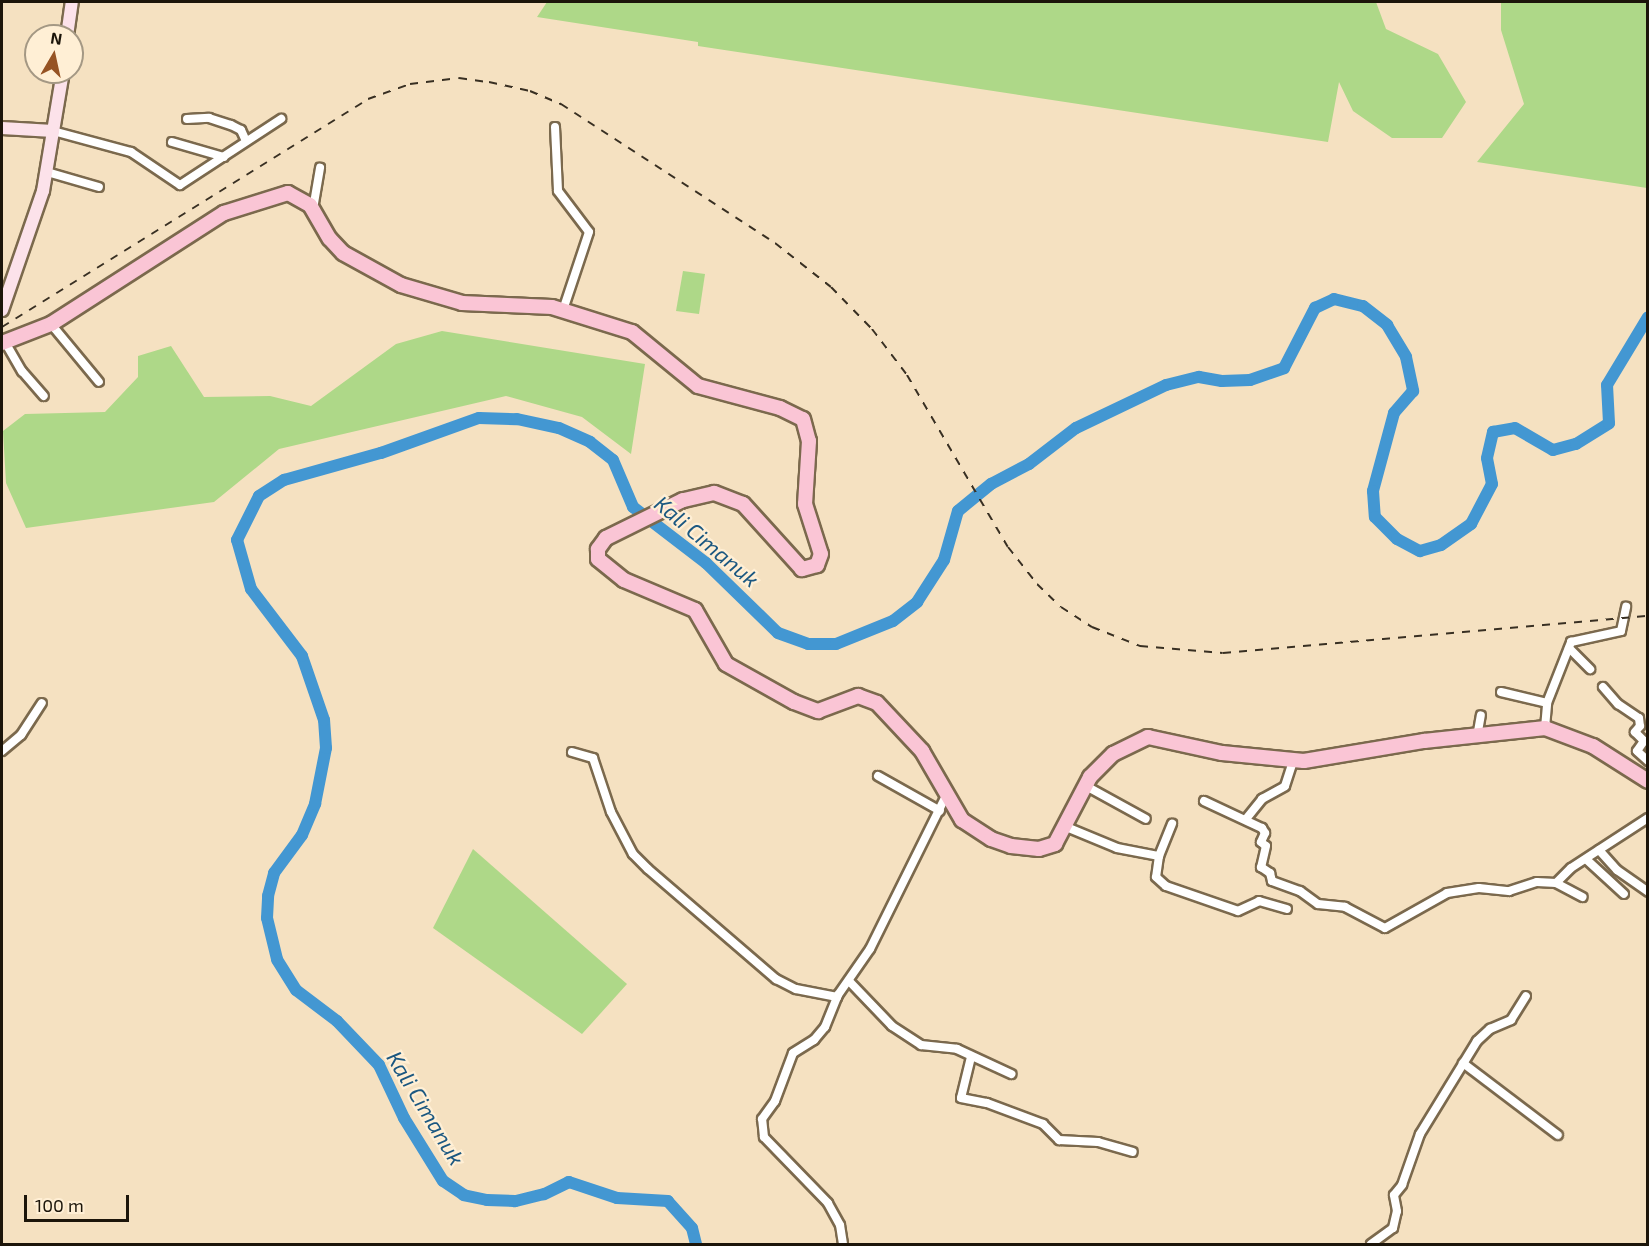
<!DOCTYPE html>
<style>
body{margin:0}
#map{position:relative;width:1649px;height:1246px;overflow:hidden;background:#f5e1c1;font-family:"Exo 2",sans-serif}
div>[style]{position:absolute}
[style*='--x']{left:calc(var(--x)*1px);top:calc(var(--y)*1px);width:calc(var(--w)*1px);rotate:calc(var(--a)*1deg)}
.green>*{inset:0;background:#aed888}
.river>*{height:12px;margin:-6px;padding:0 6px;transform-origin:6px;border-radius:6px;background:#4397d2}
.roads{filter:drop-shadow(2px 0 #7b694d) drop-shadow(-2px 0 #7b694d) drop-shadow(0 2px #7b694d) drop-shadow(0 -2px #7b694d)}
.street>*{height:8px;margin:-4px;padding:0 4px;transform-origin:4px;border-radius:4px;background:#fff}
.secondary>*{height:12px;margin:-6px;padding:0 6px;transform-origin:6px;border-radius:6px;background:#fce2ea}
.primary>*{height:14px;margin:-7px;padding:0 7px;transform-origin:7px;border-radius:7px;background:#fac5d5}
.rail>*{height:2px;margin-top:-1px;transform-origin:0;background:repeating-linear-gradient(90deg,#382f22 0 8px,transparent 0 16px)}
span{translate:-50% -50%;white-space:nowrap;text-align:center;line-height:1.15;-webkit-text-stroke:4.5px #ffefd5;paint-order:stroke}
.water-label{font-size:22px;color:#1c5881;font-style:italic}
.frame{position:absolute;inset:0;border:3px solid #1c150a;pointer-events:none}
.north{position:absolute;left:24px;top:24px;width:60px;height:60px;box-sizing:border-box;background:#ffefd5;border:2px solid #a49884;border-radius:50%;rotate:9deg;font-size:16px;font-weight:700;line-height:24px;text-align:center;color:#1c150a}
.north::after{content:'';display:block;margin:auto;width:21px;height:27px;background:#965323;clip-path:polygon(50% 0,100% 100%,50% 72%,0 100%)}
.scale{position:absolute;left:24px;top:1195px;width:105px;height:27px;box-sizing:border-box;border:3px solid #1c150a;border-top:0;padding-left:8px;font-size:18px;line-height:21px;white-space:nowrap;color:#1c150a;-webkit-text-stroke:4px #ffefd5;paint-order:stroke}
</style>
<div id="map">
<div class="green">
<div style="clip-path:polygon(547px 2px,1376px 2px,1386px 29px,1438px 54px,1466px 102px,1442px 138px,1392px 138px,1353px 111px,1339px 82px,1328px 142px,698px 46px,698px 42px,537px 17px)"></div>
<div style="clip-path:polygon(1501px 2px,1647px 2px,1647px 188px,1477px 162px,1524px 104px,1501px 30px)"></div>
<div style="clip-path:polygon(683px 271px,705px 274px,699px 314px,676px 311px)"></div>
<div style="clip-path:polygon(442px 331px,645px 364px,631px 454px,582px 417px,506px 396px,279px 449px,214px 502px,26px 528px,6px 483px,3px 431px,25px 414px,105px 412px,138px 377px,138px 356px,171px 346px,204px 397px,270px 396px,311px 406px,396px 344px)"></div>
<div style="clip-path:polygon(473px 849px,627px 984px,582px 1034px,433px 928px)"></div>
</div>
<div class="river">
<div style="--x:696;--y:1244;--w:16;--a:-104"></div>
<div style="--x:692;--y:1228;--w:36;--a:-132"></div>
<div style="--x:668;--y:1201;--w:51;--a:-176.6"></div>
<div style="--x:617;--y:1198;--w:51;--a:-161.6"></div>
<div style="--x:569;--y:1182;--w:28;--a:154"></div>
<div style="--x:544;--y:1194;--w:30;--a:166"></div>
<div style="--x:515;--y:1201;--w:28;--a:-178"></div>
<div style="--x:487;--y:1200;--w:24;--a:-168"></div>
<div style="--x:464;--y:1195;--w:25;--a:-146"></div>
<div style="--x:443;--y:1181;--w:74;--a:-121.8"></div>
<div style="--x:404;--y:1118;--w:59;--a:-115.3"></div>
<div style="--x:379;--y:1065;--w:61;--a:-133.7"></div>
<div style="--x:337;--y:1021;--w:51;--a:-142.9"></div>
<div style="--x:296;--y:990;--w:36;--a:-122"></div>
<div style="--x:277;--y:959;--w:42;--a:-103.7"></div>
<div style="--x:267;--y:918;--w:22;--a:-87"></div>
<div style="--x:268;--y:896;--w:24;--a:-75"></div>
<div style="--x:274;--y:873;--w:47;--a:-53.6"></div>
<div style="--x:302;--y:835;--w:34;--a:-67"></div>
<div style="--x:315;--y:804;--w:57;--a:-78.9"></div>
<div style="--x:326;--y:748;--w:28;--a:-94"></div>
<div style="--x:324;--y:720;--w:68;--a:-109"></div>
<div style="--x:302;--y:656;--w:84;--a:-127.3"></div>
<div style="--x:251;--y:589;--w:51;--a:-105.9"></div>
<div style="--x:237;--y:540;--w:49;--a:-63.4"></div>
<div style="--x:259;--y:496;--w:30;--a:-33"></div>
<div style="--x:284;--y:480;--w:101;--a:-15.6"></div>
<div style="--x:381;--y:453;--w:104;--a:-19.7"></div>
<div style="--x:479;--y:418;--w:38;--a:2"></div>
<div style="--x:517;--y:419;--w:43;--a:12.1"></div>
<div style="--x:559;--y:428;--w:34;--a:24"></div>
<div style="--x:590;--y:442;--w:29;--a:38"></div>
<div style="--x:613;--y:460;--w:51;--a:66.9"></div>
<div style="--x:633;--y:507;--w:92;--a:37.5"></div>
<div style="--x:706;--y:563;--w:100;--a:44.2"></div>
<div style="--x:778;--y:633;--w:32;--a:20"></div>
<div style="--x:808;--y:644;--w:28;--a:0"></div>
<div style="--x:836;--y:644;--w:61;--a:-22"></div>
<div style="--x:893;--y:621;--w:31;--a:-38"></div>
<div style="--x:917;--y:602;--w:50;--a:-57.3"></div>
<div style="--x:944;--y:560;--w:51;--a:-74.1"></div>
<div style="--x:958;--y:511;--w:43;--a:-39.3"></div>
<div style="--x:991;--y:484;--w:43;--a:-27.8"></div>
<div style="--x:1029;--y:464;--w:59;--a:-37.5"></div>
<div style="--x:1076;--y:428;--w:100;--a:-25.5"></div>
<div style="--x:1166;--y:385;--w:34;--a:-14"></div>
<div style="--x:1199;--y:377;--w:23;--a:10"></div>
<div style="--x:1222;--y:381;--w:28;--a:-2"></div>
<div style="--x:1250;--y:380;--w:36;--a:-19"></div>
<div style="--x:1284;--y:368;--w:68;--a:-62.7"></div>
<div style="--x:1315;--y:308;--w:21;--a:-25"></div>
<div style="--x:1334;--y:299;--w:30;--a:14"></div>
<div style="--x:1363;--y:306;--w:31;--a:38"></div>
<div style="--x:1387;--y:325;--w:37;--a:59"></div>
<div style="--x:1406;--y:357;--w:35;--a:78"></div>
<div style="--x:1413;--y:391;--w:29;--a:131"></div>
<div style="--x:1394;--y:413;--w:81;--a:105.1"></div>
<div style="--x:1373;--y:491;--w:26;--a:86"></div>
<div style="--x:1375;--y:517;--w:31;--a:45"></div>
<div style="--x:1397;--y:539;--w:26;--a:28"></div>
<div style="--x:1420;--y:551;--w:22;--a:-16"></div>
<div style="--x:1441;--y:545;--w:37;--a:-35"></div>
<div style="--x:1471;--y:524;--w:45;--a:-62.3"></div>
<div style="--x:1492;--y:484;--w:26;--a:-101"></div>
<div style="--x:1487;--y:458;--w:27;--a:-77"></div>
<div style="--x:1493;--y:432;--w:22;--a:-10"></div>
<div style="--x:1515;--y:428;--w:44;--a:30.1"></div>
<div style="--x:1553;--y:450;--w:24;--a:-15"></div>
<div style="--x:1576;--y:444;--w:39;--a:-32"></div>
<div style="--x:1609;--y:423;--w:38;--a:-93"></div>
<div style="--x:1607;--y:385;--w:79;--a:-58.9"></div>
</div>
<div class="roads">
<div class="street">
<div style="--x:187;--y:119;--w:22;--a:-3"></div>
<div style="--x:209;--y:118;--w:23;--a:18"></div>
<div style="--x:231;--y:125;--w:11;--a:27"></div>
<div style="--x:241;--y:130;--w:12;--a:66"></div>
<div style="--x:555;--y:127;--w:64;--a:87.3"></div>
<div style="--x:558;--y:191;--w:51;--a:52.9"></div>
<div style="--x:589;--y:232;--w:82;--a:108.4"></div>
<div style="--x:53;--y:131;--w:81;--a:15.1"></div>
<div style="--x:131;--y:152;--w:59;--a:34"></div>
<div style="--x:180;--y:185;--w:121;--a:-33.2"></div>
<div style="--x:172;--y:142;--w:54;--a:16.1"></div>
<div style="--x:47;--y:172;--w:54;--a:16.1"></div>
<div style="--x:313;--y:209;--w:42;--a:-80.3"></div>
<div style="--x:51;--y:324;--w:75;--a:50.4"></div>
<div style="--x:5;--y:342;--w:34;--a:60"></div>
<div style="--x:22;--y:371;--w:33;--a:49"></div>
<div style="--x:1569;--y:648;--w:30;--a:45"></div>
<div style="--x:1603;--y:687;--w:23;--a:49"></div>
<div style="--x:1618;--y:704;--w:25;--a:34"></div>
<div style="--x:1639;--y:718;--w:8;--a:83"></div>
<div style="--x:1640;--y:726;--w:8;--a:130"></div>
<div style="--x:1635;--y:732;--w:13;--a:45"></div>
<div style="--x:1644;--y:741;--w:12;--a:125"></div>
<div style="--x:1637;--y:751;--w:15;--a:42"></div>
<div style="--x:1501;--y:692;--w:47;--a:13.4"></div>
<div style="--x:1545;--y:728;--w:25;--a:-85"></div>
<div style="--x:1547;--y:703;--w:66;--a:-68.5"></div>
<div style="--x:1571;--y:642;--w:51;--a:-12.4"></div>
<div style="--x:1621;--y:631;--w:25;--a:-78"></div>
<div style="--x:1477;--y:737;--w:22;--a:-80"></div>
<div style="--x:2;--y:751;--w:25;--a:-40"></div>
<div style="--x:21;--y:735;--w:38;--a:-57"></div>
<div style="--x:572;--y:752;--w:22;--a:16"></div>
<div style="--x:593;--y:758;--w:57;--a:71.6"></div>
<div style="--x:611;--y:812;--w:47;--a:62.4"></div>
<div style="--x:633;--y:854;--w:21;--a:45"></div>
<div style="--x:648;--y:869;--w:169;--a:40.7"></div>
<div style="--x:776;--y:979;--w:22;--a:27"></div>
<div style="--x:796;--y:989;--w:42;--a:11"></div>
<div style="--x:878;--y:776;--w:71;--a:29.4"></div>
<div style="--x:1086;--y:786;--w:68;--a:28.8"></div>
<div style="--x:1204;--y:801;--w:64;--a:25"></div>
<div style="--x:1262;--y:828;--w:6;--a:59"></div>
<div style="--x:1265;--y:833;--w:10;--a:114"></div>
<div style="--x:1261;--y:842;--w:6;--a:39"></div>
<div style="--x:1266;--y:846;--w:22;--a:103"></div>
<div style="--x:1261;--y:867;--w:11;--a:34"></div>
<div style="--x:1270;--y:873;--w:8;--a:76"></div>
<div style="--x:1272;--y:881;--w:30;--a:20"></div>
<div style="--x:1300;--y:891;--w:22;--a:36"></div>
<div style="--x:1318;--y:904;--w:27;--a:6"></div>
<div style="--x:1345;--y:907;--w:45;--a:27.7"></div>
<div style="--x:1385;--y:928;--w:71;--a:-29.4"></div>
<div style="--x:1447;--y:893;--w:32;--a:-9"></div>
<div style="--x:1479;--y:888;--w:30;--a:6"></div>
<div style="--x:1509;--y:891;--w:29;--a:-18"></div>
<div style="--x:1537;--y:882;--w:19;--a:3"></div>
<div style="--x:1556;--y:883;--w:21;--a:-45"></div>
<div style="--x:1571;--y:868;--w:92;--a:-33"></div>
<div style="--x:1246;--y:819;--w:26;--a:-51"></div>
<div style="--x:1262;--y:799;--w:26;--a:-29"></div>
<div style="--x:1285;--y:786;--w:26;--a:-72"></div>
<div style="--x:1064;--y:826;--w:57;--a:22.5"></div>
<div style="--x:1117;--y:848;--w:43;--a:10.8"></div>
<div style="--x:1159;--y:856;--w:35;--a:-68"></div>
<div style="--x:1599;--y:850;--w:27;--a:48"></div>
<div style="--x:1617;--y:870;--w:38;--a:35"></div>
<div style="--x:1159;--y:856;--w:21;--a:98"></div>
<div style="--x:1156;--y:877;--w:13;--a:42"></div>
<div style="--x:1166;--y:886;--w:76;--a:19.1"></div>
<div style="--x:1238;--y:911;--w:23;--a:-25"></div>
<div style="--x:1259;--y:901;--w:29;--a:16"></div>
<div style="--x:1587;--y:860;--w:50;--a:42.6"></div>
<div style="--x:1556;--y:883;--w:30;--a:28"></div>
<div style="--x:849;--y:981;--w:62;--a:46.3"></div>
<div style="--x:892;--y:1026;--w:35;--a:33"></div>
<div style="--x:921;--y:1045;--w:36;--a:6"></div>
<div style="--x:957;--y:1049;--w:60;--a:24.8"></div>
<div style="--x:971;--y:1057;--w:42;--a:103.7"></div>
<div style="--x:961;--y:1098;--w:26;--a:11"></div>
<div style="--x:987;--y:1103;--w:60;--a:20.6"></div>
<div style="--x:1043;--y:1124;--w:23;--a:45"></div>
<div style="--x:1059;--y:1140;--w:39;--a:3"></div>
<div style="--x:1098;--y:1142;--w:36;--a:16"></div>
<div style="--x:1463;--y:1063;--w:119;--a:37.2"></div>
<div style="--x:843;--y:1244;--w:19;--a:-99"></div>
<div style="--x:840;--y:1225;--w:25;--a:-119"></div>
<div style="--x:828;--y:1203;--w:92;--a:-134.1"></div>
<div style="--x:764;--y:1137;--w:18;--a:-96"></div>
<div style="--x:762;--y:1119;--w:22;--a:-54"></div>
<div style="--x:775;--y:1101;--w:51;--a:-69.4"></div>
<div style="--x:793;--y:1053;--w:25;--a:-32"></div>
<div style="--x:814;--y:1040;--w:17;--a:-50"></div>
<div style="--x:825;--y:1027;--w:35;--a:-68"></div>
<div style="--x:838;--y:995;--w:56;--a:-55.2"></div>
<div style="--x:870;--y:949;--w:171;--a:-63.6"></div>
<div style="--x:1371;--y:1244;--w:27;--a:-36"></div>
<div style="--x:1393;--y:1228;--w:17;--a:-77"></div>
<div style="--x:1397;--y:1211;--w:16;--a:-101"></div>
<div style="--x:1394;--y:1195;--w:13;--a:-51"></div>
<div style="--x:1402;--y:1185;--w:54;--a:-70.6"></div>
<div style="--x:1420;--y:1134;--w:109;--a:-58.5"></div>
<div style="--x:1477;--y:1041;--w:18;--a:-43"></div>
<div style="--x:1490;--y:1029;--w:23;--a:-23"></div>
<div style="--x:1511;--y:1020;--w:28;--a:-58"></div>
</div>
<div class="secondary">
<div style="--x:67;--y:36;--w:34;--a:-82"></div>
<div style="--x:2;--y:128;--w:51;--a:3.4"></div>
<div style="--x:2;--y:310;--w:126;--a:-71"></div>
<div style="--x:43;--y:191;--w:121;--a:-80.5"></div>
</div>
<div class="primary">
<div style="--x:2;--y:343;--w:53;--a:-21.2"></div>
<div style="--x:51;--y:324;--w:206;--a:-32.7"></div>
<div style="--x:224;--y:213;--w:67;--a:-17.4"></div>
<div style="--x:288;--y:193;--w:25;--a:29"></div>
<div style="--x:310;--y:205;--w:39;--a:60"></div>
<div style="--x:330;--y:239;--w:19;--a:47"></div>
<div style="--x:343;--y:253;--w:66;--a:28.9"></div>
<div style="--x:401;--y:285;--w:64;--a:16.4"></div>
<div style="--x:462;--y:303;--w:90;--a:2.5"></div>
<div style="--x:552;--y:307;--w:84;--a:17.4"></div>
<div style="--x:632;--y:332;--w:85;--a:39.3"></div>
<div style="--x:698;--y:386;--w:85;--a:15"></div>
<div style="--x:780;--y:408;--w:25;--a:26"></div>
<div style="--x:803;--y:419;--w:23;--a:75"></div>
<div style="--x:809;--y:441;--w:63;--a:93.6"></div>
<div style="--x:805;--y:504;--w:52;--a:72.3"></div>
<div style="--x:821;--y:554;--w:12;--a:110"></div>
<div style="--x:817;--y:565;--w:16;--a:165"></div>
<div style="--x:802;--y:569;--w:88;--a:-132.2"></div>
<div style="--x:743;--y:504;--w:31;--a:-159"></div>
<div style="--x:714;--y:493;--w:32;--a:167"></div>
<div style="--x:683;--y:500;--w:86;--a:153.7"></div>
<div style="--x:606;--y:538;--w:14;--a:126"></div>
<div style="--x:598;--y:549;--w:10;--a:90"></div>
<div style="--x:598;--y:559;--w:33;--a:39"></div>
<div style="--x:624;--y:580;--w:77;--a:22.9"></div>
<div style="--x:695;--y:610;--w:62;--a:60.1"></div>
<div style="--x:726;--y:664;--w:78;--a:29.2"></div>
<div style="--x:794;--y:702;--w:26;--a:21"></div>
<div style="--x:818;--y:711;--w:43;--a:-20.6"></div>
<div style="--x:858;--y:696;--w:20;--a:20"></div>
<div style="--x:877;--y:703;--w:66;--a:46.8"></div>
<div style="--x:922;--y:751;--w:80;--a:59.9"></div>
<div style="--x:962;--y:820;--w:35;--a:33"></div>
<div style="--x:991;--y:839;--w:21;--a:19"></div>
<div style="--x:1011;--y:846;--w:28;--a:6"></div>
<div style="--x:1039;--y:849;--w:17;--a:-17"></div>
<div style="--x:1055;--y:844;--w:76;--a:-62.4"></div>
<div style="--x:1090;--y:777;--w:33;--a:-45"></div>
<div style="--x:1113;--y:754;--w:39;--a:-26"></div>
<div style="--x:1148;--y:737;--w:76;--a:12.2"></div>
<div style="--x:1222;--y:753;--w:82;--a:5.6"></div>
<div style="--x:1304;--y:761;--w:122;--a:-9.5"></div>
<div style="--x:1424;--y:741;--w:122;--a:-6.1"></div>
<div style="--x:1545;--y:728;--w:51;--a:20.6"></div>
<div style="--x:1593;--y:746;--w:65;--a:32.5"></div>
</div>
</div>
<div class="rail">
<div style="--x:2;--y:327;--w:431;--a:-31.9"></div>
<div style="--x:368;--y:99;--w:45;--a:-19.7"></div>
<div style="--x:410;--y:84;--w:49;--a:-7"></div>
<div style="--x:459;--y:78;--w:30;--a:8"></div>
<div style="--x:489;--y:82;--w:42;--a:12.4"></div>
<div style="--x:530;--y:91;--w:34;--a:23"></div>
<div style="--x:561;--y:104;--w:255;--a:33"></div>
<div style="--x:775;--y:243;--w:71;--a:38.2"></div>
<div style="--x:831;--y:287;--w:59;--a:45.7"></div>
<div style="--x:872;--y:329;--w:58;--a:52.7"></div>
<div style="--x:907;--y:375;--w:199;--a:59.6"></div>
<div style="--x:1008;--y:547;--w:47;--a:51.9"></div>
<div style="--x:1037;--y:584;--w:33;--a:44"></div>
<div style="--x:1061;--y:607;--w:37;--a:33"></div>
<div style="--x:1092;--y:627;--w:52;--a:21.6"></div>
<div style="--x:1140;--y:646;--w:83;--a:4.8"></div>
<div style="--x:1223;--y:653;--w:427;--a:-5"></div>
</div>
<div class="water-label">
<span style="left:707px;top:541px;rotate:40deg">Kali Cimanuk</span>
<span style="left:426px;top:1108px;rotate:59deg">Kali Cimanuk</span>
</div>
<div class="frame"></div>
<div class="north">N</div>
<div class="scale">100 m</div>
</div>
